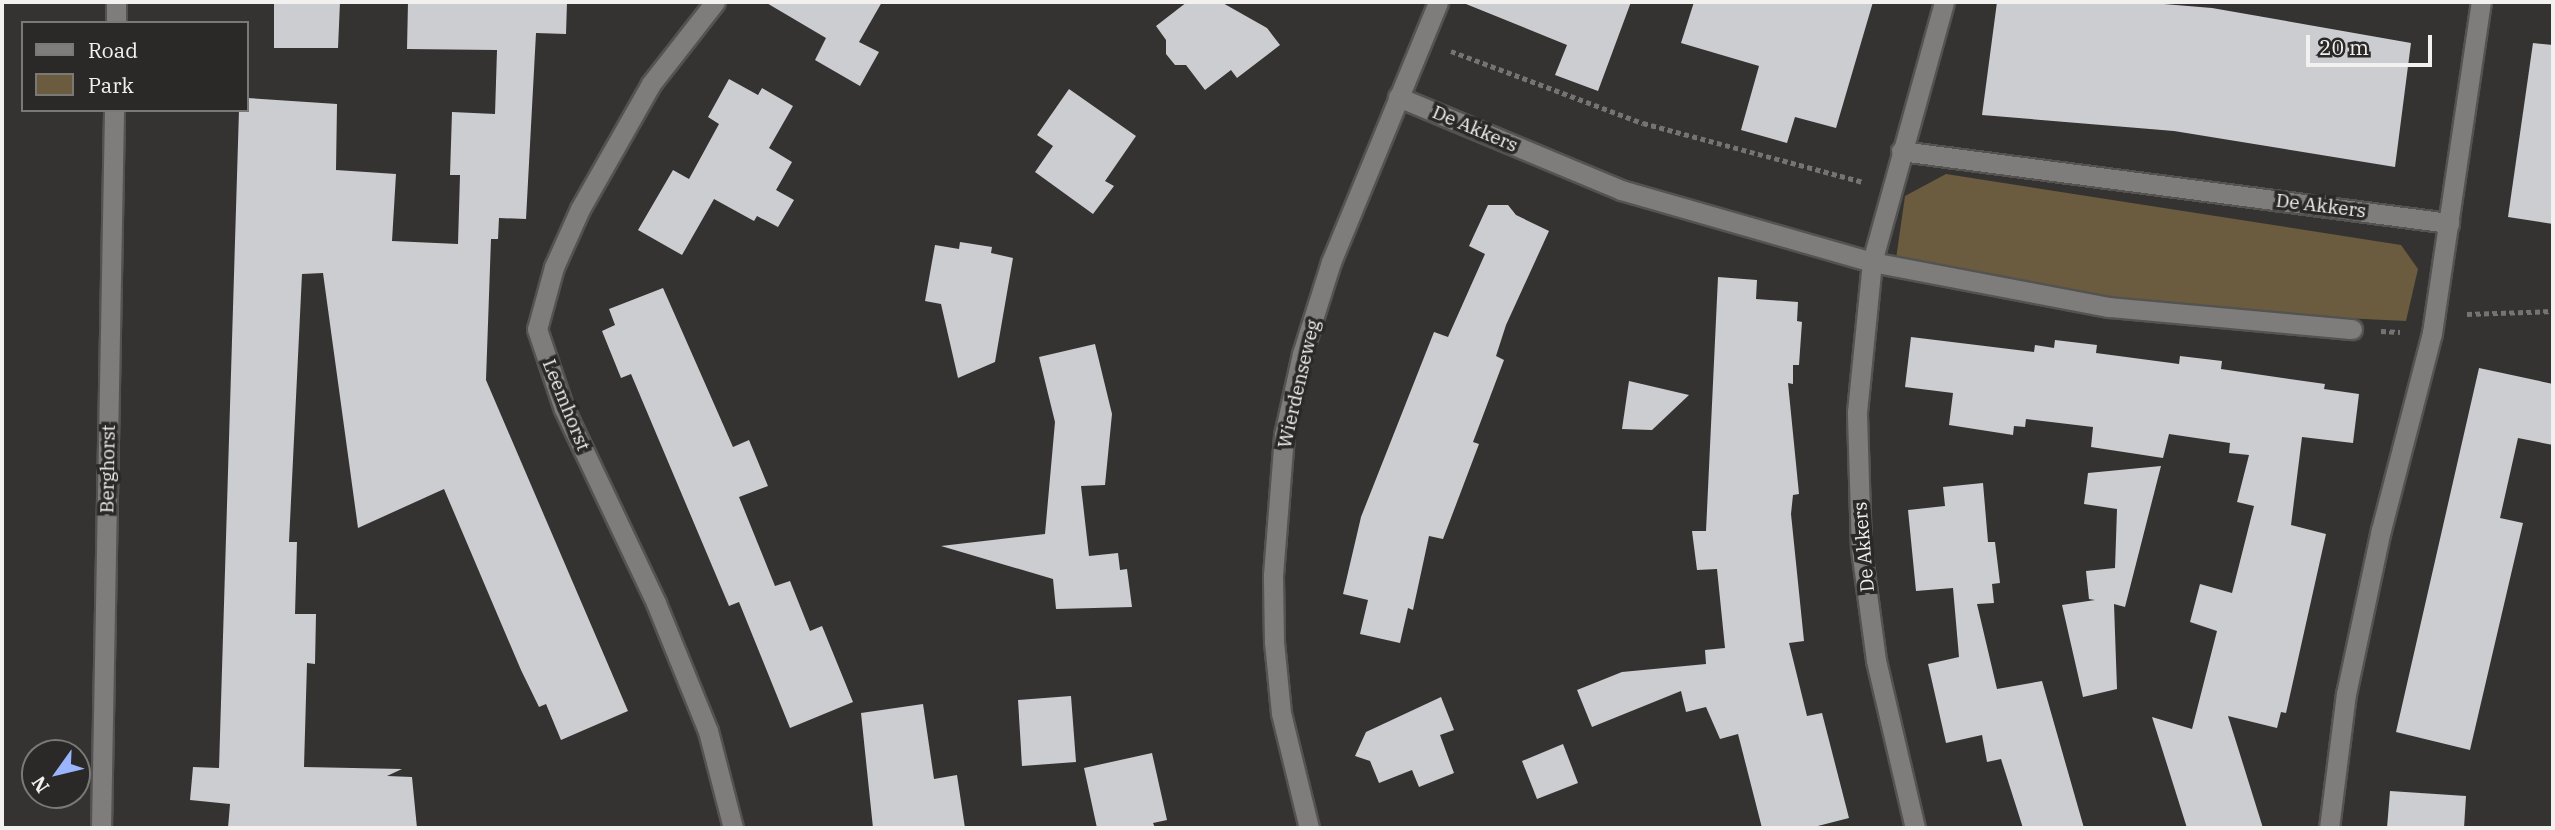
<!DOCTYPE html>
<style>
body{margin:0}
#map{position:relative;width:2555px;height:830px;overflow:hidden;background:#353331;font-family:"IBM Plex Serif",serif}
div>[style]{position:absolute}
[style*='--x']{left:calc(var(--x)*1px);top:calc(var(--y)*1px);width:calc(var(--w)*1px);rotate:calc(var(--a)*1deg)}
.green>*{inset:0;background:#6b5b3f}
.building>*{inset:0;background:#cccdd1}
.path>*{height:4.5px;margin-top:-2.25px;transform-origin:0;background:repeating-linear-gradient(90deg,#757472 0 5px,transparent 0 8.5px)}
.roads{filter:drop-shadow(2px 0 #545351) drop-shadow(-2px 0 #545351) drop-shadow(0 2px #545351) drop-shadow(0 -2px #545351)}
.minor>*{height:19px;margin:-9.5px;padding:0 9.5px;transform-origin:9.5px;border-radius:9.5px;background:#7f7d7b}
.secondary>*{height:19px;margin:-9.5px;padding:0 9.5px;transform-origin:9.5px;border-radius:9.5px;background:#7f7d7b}
span{translate:-50% -50%;white-space:nowrap;text-align:center;line-height:1.15;-webkit-text-stroke:7px #2b2927;paint-order:stroke}
.street-label{font-size:19px;color:#f2f1ef}
.frame{position:absolute;inset:0;border:4px solid #f2f1ef;pointer-events:none}
.legend{position:absolute;left:21px;top:21px;width:228px;height:91px;box-sizing:border-box;background:#2b2927;border:2px solid #7b7977;margin:0;padding:9px 12px;list-style:none;font-size:21px;color:#f2f1ef}
.legend li{display:flex;align-items:center;gap:14px;height:35px}
.legend b{width:35px;border:2px solid #7b7977}
.north{position:absolute;left:21px;top:739px;width:70px;height:70px;box-sizing:border-box;background:#2b2927;border:2px solid #7b7977;border-radius:50%;rotate:236deg;font-size:19px;font-weight:700;line-height:28px;text-align:center;color:#f2f1ef}
.north::after{content:'';display:block;margin:auto;width:24px;height:32px;background:#9ab5fd;clip-path:polygon(50% 0,100% 100%,50% 72%,0 100%)}
.scale{position:absolute;left:2306px;top:35px;width:126px;height:32px;box-sizing:border-box;border:4px solid #f2f1ef;border-top:0;padding-left:9px;font-size:21px;line-height:24px;white-space:nowrap;color:#f2f1ef;-webkit-text-stroke:5px #2b2927;paint-order:stroke}
</style>
<div id="map">
<div class="green">
<div style="clip-path:polygon(1946px 174px,2401px 245px,2418px 269px,2406px 321px,2109px 307px,1895px 266px,1905px 196px)"></div>
</div>
<div class="building">
<div style="clip-path:polygon(274px 2px,340px 2px,338px 48px,274px 48px)"></div>
<div style="clip-path:polygon(408px 2px,567px 2px,566px 34px,536px 33px,526px 219px,499px 218px,498px 239px,491px 239px,486px 380px,628px 711px,561px 740px,546px 704px,539px 707px,521px 670px,444px 489px,358px 528px,323px 273px,302px 274px,289px 542px,297px 542px,295px 614px,316px 614px,315px 664px,307px 663px,304px 767px,402px 769px,387px 776px,412px 777px,417px 828px,228px 828px,230px 804px,190px 800px,193px 767px,219px 768px,239px 110px,247px 110px,247px 98px,337px 104px,336px 170px,396px 174px,392px 241px,458px 244px,460px 175px,450px 175px,452px 112px,495px 114px,497px 50px,407px 49px)"></div>
<div style="clip-path:polygon(765px 2px,882px 2px,859px 42px,879px 52px,860px 86px,815px 60px,826px 38px)"></div>
<div style="clip-path:polygon(1187px 2px,1221px 2px,1267px 28px,1280px 45px,1237px 78px,1231px 70px,1205px 90px,1186px 65px,1175px 65px,1166px 54px,1166px 40px,1156px 26px)"></div>
<div style="clip-path:polygon(1461px 2px,1631px 2px,1598px 91px,1555px 75px,1567px 45px)"></div>
<div style="clip-path:polygon(1694px 2px,1873px 2px,1836px 128px,1795px 117px,1787px 143px,1741px 130px,1759px 66px,1681px 43px)"></div>
<div style="clip-path:polygon(1997px 2px,2140px 2px,2212px 8px,2411px 43px,2395px 167px,2174px 131px,1982px 115px)"></div>
<div style="clip-path:polygon(2533px 43px,2553px 45px,2553px 224px,2508px 217px)"></div>
<div style="clip-path:polygon(729px 79px,758px 95px,762px 88px,793px 106px,769px 148px,792px 162px,776px 190px,794px 200px,778px 227px,757px 216px,754px 221px,714px 199px,682px 255px,638px 230px,673px 170px,689px 179px,719px 124px,708px 117px)"></div>
<div style="clip-path:polygon(1069px 89px,1136px 136px,1105px 181px,1114px 186px,1093px 214px,1035px 172px,1053px 146px,1037px 135px)"></div>
<div style="clip-path:polygon(1488px 205px,1508px 205px,1516px 215px,1549px 231px,1506px 325px,1496px 356px,1504px 360px,1473px 442px,1479px 444px,1443px 539px,1429px 536px,1413px 610px,1408px 608px,1400px 643px,1360px 634px,1368px 600px,1343px 594px,1361px 517px,1434px 332px,1448px 337px,1485px 254px,1469px 246px)"></div>
<div style="clip-path:polygon(960px 242px,992px 247px,991px 253px,1013px 258px,995px 362px,958px 378px,941px 304px,925px 301px,935px 245px,959px 249px)"></div>
<div style="clip-path:polygon(1718px 277px,1757px 280px,1756px 299px,1798px 302px,1797px 321px,1802px 322px,1799px 365px,1793px 365px,1793px 384px,1788px 383px,1799px 494px,1793px 495px,1791px 514px,1804px 641px,1789px 643px,1807px 716px,1822px 713px,1849px 818px,1810px 828px,1762px 828px,1738px 734px,1720px 739px,1706px 707px,1686px 712px,1681px 691px,1592px 727px,1577px 690px,1622px 672px,1706px 664px,1705px 650px,1725px 648px,1717px 569px,1697px 570px,1692px 531px,1706px 531px)"></div>
<div style="clip-path:polygon(663px 288px,733px 447px,749px 440px,768px 486px,739px 497px,775px 586px,790px 581px,810px 631px,822px 626px,853px 702px,790px 728px,739px 602px,729px 606px,631px 374px,621px 378px,602px 331px,615px 325px,609px 309px)"></div>
<div style="clip-path:polygon(1911px 337px,2034px 352px,2035px 345px,2054px 348px,2055px 340px,2097px 345px,2096px 353px,2179px 364px,2180px 356px,2222px 361px,2221px 369px,2325px 384px,2324px 389px,2359px 394px,2353px 443px,2302px 437px,2291px 525px,2326px 534px,2286px 713px,2281px 712px,2277px 728px,2228px 716px,2263px 828px,2187px 828px,2152px 717px,2192px 729px,2217px 631px,2190px 622px,2200px 584px,2232px 593px,2254px 506px,2237px 502px,2249px 455px,2229px 453px,2230px 443px,2169px 434px,2163px 458px,2091px 447px,2093px 427px,2026px 419px,2025px 427px,2014px 426px,2013px 435px,1949px 425px,1953px 393px,1905px 387px)"></div>
<div style="clip-path:polygon(1095px 344px,1112px 414px,1105px 485px,1081px 486px,1089px 556px,1118px 553px,1120px 570px,1127px 569px,1132px 607px,1056px 609px,1053px 579px,941px 546px,1045px 534px,1055px 422px,1039px 357px)"></div>
<div style="clip-path:polygon(2479px 368px,2553px 384px,2553px 445px,2518px 438px,2500px 518px,2523px 523px,2470px 750px,2396px 732px)"></div>
<div style="clip-path:polygon(1629px 381px,1689px 395px,1652px 430px,1622px 429px)"></div>
<div style="clip-path:polygon(2161px 466px,2125px 607px,2114px 604px,2117px 689px,2083px 697px,2062px 605px,2095px 600px,2089px 599px,2086px 571px,2115px 568px,2117px 509px,2084px 504px,2088px 473px)"></div>
<div style="clip-path:polygon(1983px 483px,1988px 542px,1995px 542px,2000px 583px,1992px 584px,1994px 603px,1977px 604px,1997px 689px,2042px 681px,2084px 828px,2023px 828px,2001px 759px,1987px 762px,1982px 735px,1946px 743px,1928px 664px,1959px 657px,1953px 588px,1916px 591px,1908px 510px,1945px 506px,1943px 487px)"></div>
<div style="clip-path:polygon(1071px 696px,1076px 762px,1022px 766px,1018px 700px)"></div>
<div style="clip-path:polygon(1441px 697px,1454px 730px,1440px 735px,1454px 773px,1419px 787px,1412px 770px,1379px 783px,1370px 761px,1355px 756px,1366px 732px)"></div>
<div style="clip-path:polygon(923px 704px,934px 779px,957px 775px,965px 828px,873px 828px,861px 713px)"></div>
<div style="clip-path:polygon(1563px 744px,1578px 783px,1537px 799px,1522px 761px)"></div>
<div style="clip-path:polygon(1152px 753px,1167px 820px,1153px 823px,1155px 828px,1097px 828px,1084px 768px)"></div>
<div style="clip-path:polygon(2390px 791px,2466px 796px,2464px 828px,2387px 828px)"></div>
</div>
<div class="path">
<div style="--x:1451;--y:51;--w:205;--a:20.6"></div>
<div style="--x:1643;--y:123;--w:228;--a:15"></div>
<div style="--x:2467;--y:314;--w:86;--a:-2"></div>
<div style="--x:2381;--y:331;--w:19;--a:3"></div>
</div>
<div class="roads">
<div class="minor">
<div style="--x:715;--y:2;--w:104;--a:128"></div>
<div style="--x:651;--y:84;--w:144;--a:119.6"></div>
<div style="--x:580;--y:209;--w:64;--a:114.1"></div>
<div style="--x:554;--y:267;--w:64;--a:105.3"></div>
<div style="--x:537;--y:329;--w:84;--a:71.4"></div>
<div style="--x:564;--y:409;--w:215;--a:64.6"></div>
<div style="--x:656;--y:603;--w:138;--a:67.9"></div>
<div style="--x:708;--y:731;--w:100;--a:75.5"></div>
<div style="--x:116;--y:23;--w:21;--a:-90"></div>
<div style="--x:1398;--y:97;--w:242;--a:22.6"></div>
<div style="--x:1621;--y:190;--w:261;--a:16"></div>
<div style="--x:1872;--y:262;--w:241;--a:10.8"></div>
<div style="--x:2109;--y:307;--w:244;--a:5.2"></div>
<div style="--x:1901;--y:151;--w:553;--a:7.49"></div>
<div style="--x:101;--y:828;--w:718;--a:-88.96"></div>
<div style="--x:1915;--y:828;--w:172;--a:-103.1"></div>
<div style="--x:1876;--y:660;--w:112;--a:-97.7"></div>
<div style="--x:1861;--y:549;--w:137;--a:-91.7"></div>
<div style="--x:1857;--y:412;--w:151;--a:-84.3"></div>
<div style="--x:1872;--y:262;--w:270;--a:-74.5"></div>
<div style="--x:2329;--y:828;--w:135;--a:-82.8"></div>
<div style="--x:2346;--y:694;--w:168;--a:-78"></div>
<div style="--x:2381;--y:530;--w:203;--a:-75.5"></div>
<div style="--x:2432;--y:333;--w:335;--a:-81.6"></div>
</div>
<div class="secondary">
<div style="--x:1309;--y:828;--w:118;--a:-103.7"></div>
<div style="--x:1281;--y:713;--w:71;--a:-95.6"></div>
<div style="--x:1274;--y:642;--w:67;--a:-90.9"></div>
<div style="--x:1273;--y:575;--w:140;--a:-85.5"></div>
<div style="--x:1284;--y:435;--w:83;--a:-77.5"></div>
<div style="--x:1302;--y:354;--w:96;--a:-72.5"></div>
<div style="--x:1331;--y:262;--w:281;--a:-67.6"></div>
</div>
</div>
<div class="street-label">
<span style="left:1475px;top:129px;rotate:23deg">De Akkers</span>
<span style="left:2321px;top:206px;rotate:7deg">De Akkers</span>
<span style="left:1299px;top:384px;rotate:-77deg">Wierdenseweg</span>
<span style="left:566px;top:405px;rotate:68deg">Leemhorst</span>
<span style="left:108px;top:469px;rotate:-89deg">Berghorst</span>
<span style="left:1864px;top:547px;rotate:-95deg">De Akkers</span>
</div>
<div class="frame"></div>
<ul class="legend">
<li><b style="height:9px;background:#7f7d7b"></b>Road</li>
<li><b style="height:19px;background:#6b5b3f"></b>Park</li>
</ul>
<div class="north">N</div>
<div class="scale">20 m</div>
</div>
